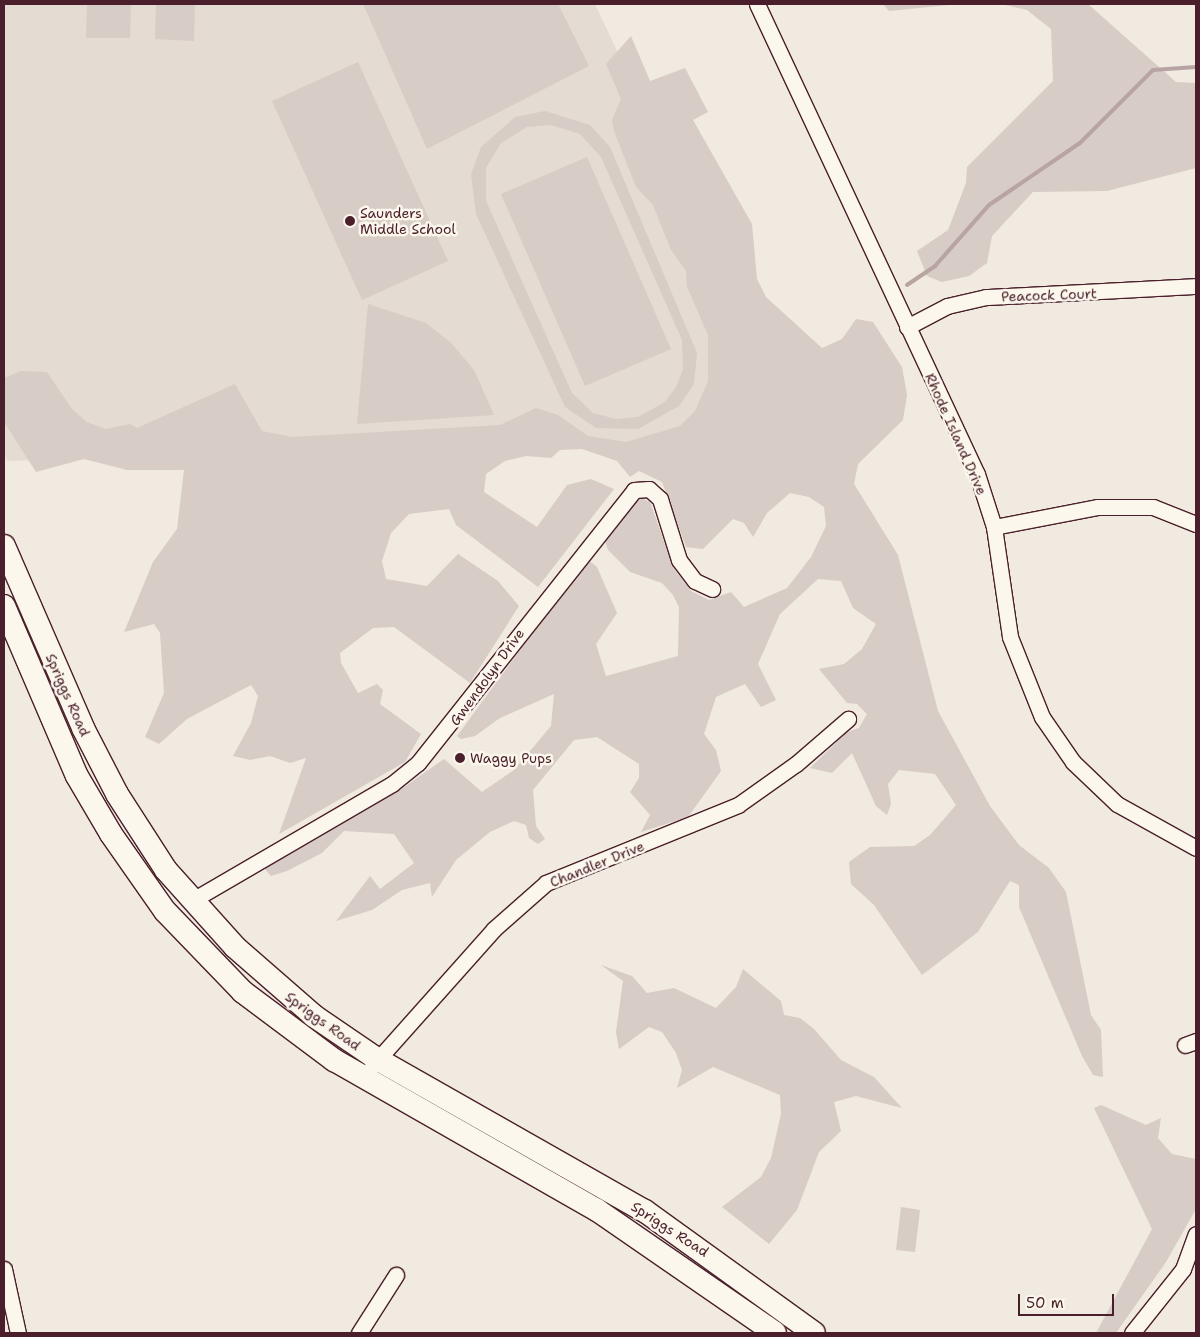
<!DOCTYPE html>
<style>
body{margin:0}
#map{position:relative;width:1200px;height:1337px;overflow:hidden;background:#f0eae0;font-family:"Shantell Sans",sans-serif}
div>[style]{position:absolute}
[style*='--x']{left:calc(var(--x)*1px);top:calc(var(--y)*1px);width:calc(var(--w)*1px);rotate:calc(var(--a)*1deg)}
.built>*{inset:0;background:#e4dbd2}
.green>*{inset:0;background:#d8ccc6}
.stream>*{height:4px;margin:-2px;padding:0 2px;transform-origin:2px;border-radius:2px;background:#b8a4a2}
.roads{filter:drop-shadow(1px 0 #4a1f2b) drop-shadow(-1px 0 #4a1f2b) drop-shadow(0 1px #4a1f2b) drop-shadow(0 -1px #4a1f2b)}
.minor>*{height:15px;margin:-7.5px;padding:0 7.5px;transform-origin:7.5px;border-radius:7.5px;background:#fbf7ec}
.secondary>*{height:22px;margin:-11px;padding:0 11px;transform-origin:11px;border-radius:11px;background:#fbf7ec}
.dots>*{width:14px;height:14px;translate:-50% -50%;box-sizing:border-box;border:2px solid #fbf7ec;border-radius:50%}
span{translate:-50% -50%;white-space:nowrap;text-align:center;line-height:1.15;-webkit-text-stroke:5px #fbf7ec;paint-order:stroke}
.poi-label{font-size:14px;color:#4a1f2b}
.left{translate:0 -50%;text-align:left}
.street-label{font-size:14px;color:#4a1f2b}
.frame{position:absolute;inset:0;border:5px solid #4a1f2b;pointer-events:none}
.scale{position:absolute;left:1018px;top:1294px;width:96px;height:22px;box-sizing:border-box;border:2px solid #4a1f2b;border-top:0;padding-left:6px;font-size:15px;line-height:18px;white-space:nowrap;color:#4a1f2b;-webkit-text-stroke:4px #fbf7ec;paint-order:stroke}
</style>
<div id="map">
<div class="built">
<div style="clip-path:polygon(4px 4px,595px 4px,798px 437px,7px 461px,4px 453px)"></div>
</div>
<div class="green">
<div style="clip-path:polygon(87px 4px,131px 4px,130px 38px,86px 38px)"></div>
<div style="clip-path:polygon(156px 4px,195px 4px,194px 41px,155px 39px)"></div>
<div style="clip-path:polygon(363px 4px,558px 4px,589px 66px,427px 149px)"></div>
<div style="clip-path:polygon(883px 4px,959px 4px,889px 11px)"></div>
<div style="clip-path:polygon(1001px 4px,1088px 4px,1176px 82px,1196px 83px,1196px 168px,1107px 191px,1033px 192px,992px 236px,987px 263px,969px 276px,942px 282px,927px 276px,917px 251px,948px 230px,966px 183px,967px 167px,1053px 81px,1051px 29px,1027px 10px)"></div>
<div style="clip-path:polygon(631px 36px,650px 81px,685px 68px,708px 112px,693px 120px,752px 224px,757px 279px,766px 297px,822px 348px,842px 339px,856px 319px,873px 322px,902px 367px,907px 395px,903px 420px,858px 464px,854px 484px,898px 555px,938px 711px,990px 806px,1019px 845px,1049px 868px,1066px 892px,1091px 1015px,1101px 1030px,1103px 1077px,1093px 1075px,1082px 1056px,1019px 907px,1019px 885px,1010px 881px,978px 932px,922px 975px,874px 905px,851px 884px,849px 862px,870px 847px,914px 846px,930px 835px,956px 805px,935px 774px,899px 770px,888px 784px,891px 804px,887px 815px,876px 806px,852px 753px,832px 773px,810px 768px,847px 732px,859px 728px,867px 714px,857px 704px,847px 703px,819px 669px,844px 664px,862px 649px,876px 624px,853px 608px,841px 581px,818px 579px,780px 614px,758px 664px,776px 700px,761px 707px,745px 684px,716px 697px,704px 734px,716px 750px,721px 771px,688px 817px,641px 832px,650px 815px,630px 792px,639px 778px,639px 764px,597px 737px,574px 740px,533px 790px,536px 826px,545px 839px,538px 844px,529px 838px,526px 825px,514px 821px,490px 832px,456px 860px,432px 897px,430px 883px,402px 890px,372px 910px,336px 921px,370px 876px,380px 889px,414px 863px,394px 834px,344px 831px,322px 853px,287px 871px,271px 876px,263px 867px,400px 790px,444px 759px,482px 792px,514px 770px,551px 726px,554px 694px,500px 718px,475px 736px,461px 739px,457px 736px,587px 559px,597px 567px,617px 613px,596px 644px,606px 676px,678px 656px,679px 607px,673px 595px,662px 583px,630px 572px,608px 550px,604px 538px,627px 504px,639px 497px,650px 502px,674px 569px,691px 591px,709px 600px,731px 592px,744px 607px,787px 588px,811px 557px,826px 526px,824px 507px,809px 497px,790px 493px,767px 513px,753px 537px,744px 523px,733px 519px,703px 549px,686px 547px,662px 482px,639px 471px,630px 477px,617px 461px,582px 449px,560px 450px,551px 458px,526px 456px,505px 461px,486px 474px,484px 492px,537px 527px,567px 485px,591px 479px,614px 489px,538px 587px,456px 525px,449px 509px,409px 514px,391px 533px,382px 561px,386px 579px,427px 586px,458px 554px,498px 581px,519px 606px,470px 683px,394px 627px,373px 628px,340px 653px,341px 663px,358px 693px,377px 684px,383px 690px,380px 704px,421px 734px,405px 762px,279px 834px,306px 758px,290px 763px,270px 756px,250px 760px,233px 756px,251px 723px,258px 696px,251px 685px,187px 719px,159px 744px,145px 737px,164px 693px,160px 633px,154px 624px,124px 632px,153px 562px,177px 529px,184px 470px,127px 470px,84px 459px,36px 472px,4px 422px,4px 378px,21px 371px,47px 372px,72px 409px,87px 422px,106px 429px,130px 424px,137px 428px,235px 384px,262px 431px,292px 437px,500px 425px,536px 408px,558px 415px,588px 436px,626px 442px,680px 426px,695px 411px,708px 381px,708px 335px,687px 287px,686px 271px,671px 250px,653px 205px,636px 187px,614px 131px,612px 120px,621px 99px,606px 64px)"></div>
<div style="clip-path:polygon(358px 62px,448px 261px,362px 300px,272px 101px)"></div>
<div style="clip-path:polygon(evenodd,545px 111px,590px 125px,610px 147px,697px 353px,694px 384px,679px 406px,638px 429px,596px 428px,565px 407px,476px 214px,471px 174px,481px 147px,515px 117px,545px 111px,551px 125px,580px 134px,601px 157px,682px 340px,683px 369px,676px 387px,665px 402px,638px 417px,616px 419px,593px 413px,572px 393px,486px 201px,486px 168px,501px 143px,527px 127px,551px 125px)"></div>
<div style="clip-path:polygon(587px 157px,671px 349px,585px 386px,501px 194px)"></div>
<div style="clip-path:polygon(368px 304px,426px 323px,451px 343px,474px 370px,494px 415px,357px 424px)"></div>
<div style="clip-path:polygon(601px 965px,632px 976px,647px 993px,674px 988px,716px 1008px,736px 987px,743px 969px,781px 1001px,784px 1015px,800px 1018px,814px 1029px,841px 1060px,874px 1077px,902px 1108px,856px 1096px,834px 1102px,841px 1131px,819px 1152px,797px 1210px,769px 1244px,722px 1207px,761px 1177px,771px 1158px,781px 1114px,780px 1095px,713px 1067px,677px 1088px,682px 1070px,676px 1053px,662px 1032px,649px 1027px,619px 1049px,616px 1032px,623px 981px)"></div>
<div style="clip-path:polygon(1101px 1105px,1146px 1125px,1161px 1118px,1158px 1138px,1172px 1154px,1196px 1159px,1196px 1209px,1166px 1262px,1116px 1333px,1096px 1333px,1152px 1229px,1094px 1108px)"></div>
<div style="clip-path:polygon(901px 1207px,920px 1210px,915px 1252px,896px 1250px)"></div>
</div>
<div class="stream">
<div style="--x:907;--y:285;--w:34;--a:-34"></div>
<div style="--x:935;--y:266;--w:81;--a:-48.5"></div>
<div style="--x:989;--y:205;--w:110;--a:-34.3"></div>
<div style="--x:1080;--y:143;--w:103;--a:-45"></div>
<div style="--x:1153;--y:70;--w:43;--a:-4"></div>
</div>
<div class="roads">
<div class="minor">
<div style="--x:757;--y:4;--w:519;--a:64.92"></div>
<div style="--x:977;--y:474;--w:56;--a:72.2"></div>
<div style="--x:994;--y:527;--w:111;--a:81.7"></div>
<div style="--x:1010;--y:637;--w:86;--a:68.2"></div>
<div style="--x:1042;--y:717;--w:55;--a:55.4"></div>
<div style="--x:1073;--y:762;--w:61;--a:43.7"></div>
<div style="--x:1117;--y:804;--w:90;--a:29.1"></div>
<div style="--x:907;--y:327;--w:45;--a:-27.7"></div>
<div style="--x:947;--y:306;--w:40;--a:-13"></div>
<div style="--x:986;--y:297;--w:210;--a:-3"></div>
<div style="--x:994;--y:527;--w:106;--a:-10.9"></div>
<div style="--x:1098;--y:507;--w:55;--a:0"></div>
<div style="--x:1153;--y:507;--w:46;--a:21.6"></div>
<div style="--x:191;--y:901;--w:233;--a:-30.2"></div>
<div style="--x:392;--y:784;--w:33;--a:-39"></div>
<div style="--x:418;--y:763;--w:348;--a:-51.6"></div>
<div style="--x:634;--y:490;--w:15;--a:-4"></div>
<div style="--x:649;--y:489;--w:15;--a:42"></div>
<div style="--x:660;--y:499;--w:64;--a:72.7"></div>
<div style="--x:679;--y:560;--w:26;--a:53"></div>
<div style="--x:695;--y:581;--w:19;--a:25"></div>
<div style="--x:1185;--y:1045;--w:12;--a:-20"></div>
<div style="--x:372;--y:1066;--w:183;--a:-48.3"></div>
<div style="--x:494;--y:929;--w:69;--a:-41.5"></div>
<div style="--x:546;--y:883;--w:207;--a:-22.1"></div>
<div style="--x:738;--y:805;--w:71;--a:-35.3"></div>
<div style="--x:796;--y:764;--w:69;--a:-40.9"></div>
<div style="--x:4;--y:1269;--w:66;--a:77.7"></div>
<div style="--x:359;--y:1333;--w:69;--a:-57.5"></div>
<div style="--x:1132;--y:1333;--w:82;--a:-51.4"></div>
<div style="--x:1183;--y:1269;--w:37;--a:-70"></div>
</div>
<div class="secondary">
<div style="--x:4;--y:546;--w:198;--a:66.5"></div>
<div style="--x:83;--y:728;--w:74;--a:62.7"></div>
<div style="--x:117;--y:794;--w:90;--a:57.2"></div>
<div style="--x:166;--y:870;--w:103;--a:48.1"></div>
<div style="--x:235;--y:947;--w:105;--a:41.1"></div>
<div style="--x:314;--y:1016;--w:76;--a:34.3"></div>
<div style="--x:377;--y:1059;--w:308;--a:29.6"></div>
<div style="--x:645;--y:1211;--w:208;--a:35.8"></div>
<div style="--x:4;--y:606;--w:185;--a:66.8"></div>
<div style="--x:77;--y:776;--w:67;--a:59.6"></div>
<div style="--x:111;--y:834;--w:94;--a:55"></div>
<div style="--x:165;--y:911;--w:112;--a:46.1"></div>
<div style="--x:243;--y:992;--w:114;--a:36.8"></div>
<div style="--x:334;--y:1060;--w:303;--a:29.7"></div>
<div style="--x:597;--y:1210;--w:216;--a:34.6"></div>
</div>
</div>
<div class="dots">
<div style="left:350px;top:221px;background:#4a1f2b"></div>
<div style="left:460px;top:758px;background:#4a1f2b"></div>
</div>
<div class="poi-label">
<span class="left" style="left:360px;top:221px">Saunders<br>Middle School</span>
<span class="left" style="left:470px;top:758px">Waggy Pups</span>
</div>
<div class="street-label">
<span style="left:1049px;top:295px;rotate:-2deg">Peacock Court</span>
<span style="left:956px;top:434px;rotate:66deg">Rhode Island Drive</span>
<span style="left:487px;top:677px;rotate:-54deg">Gwendolyn Drive</span>
<span style="left:68px;top:695px;rotate:66deg">Spriggs Road</span>
<span style="left:597px;top:864px;rotate:-22deg">Chandler Drive</span>
<span style="left:323px;top:1021px;rotate:36deg">Spriggs Road</span>
<span style="left:670px;top:1229px;rotate:33deg">Spriggs Road</span>
</div>
<div class="frame"></div>
<div class="scale">50 m</div>
</div>
